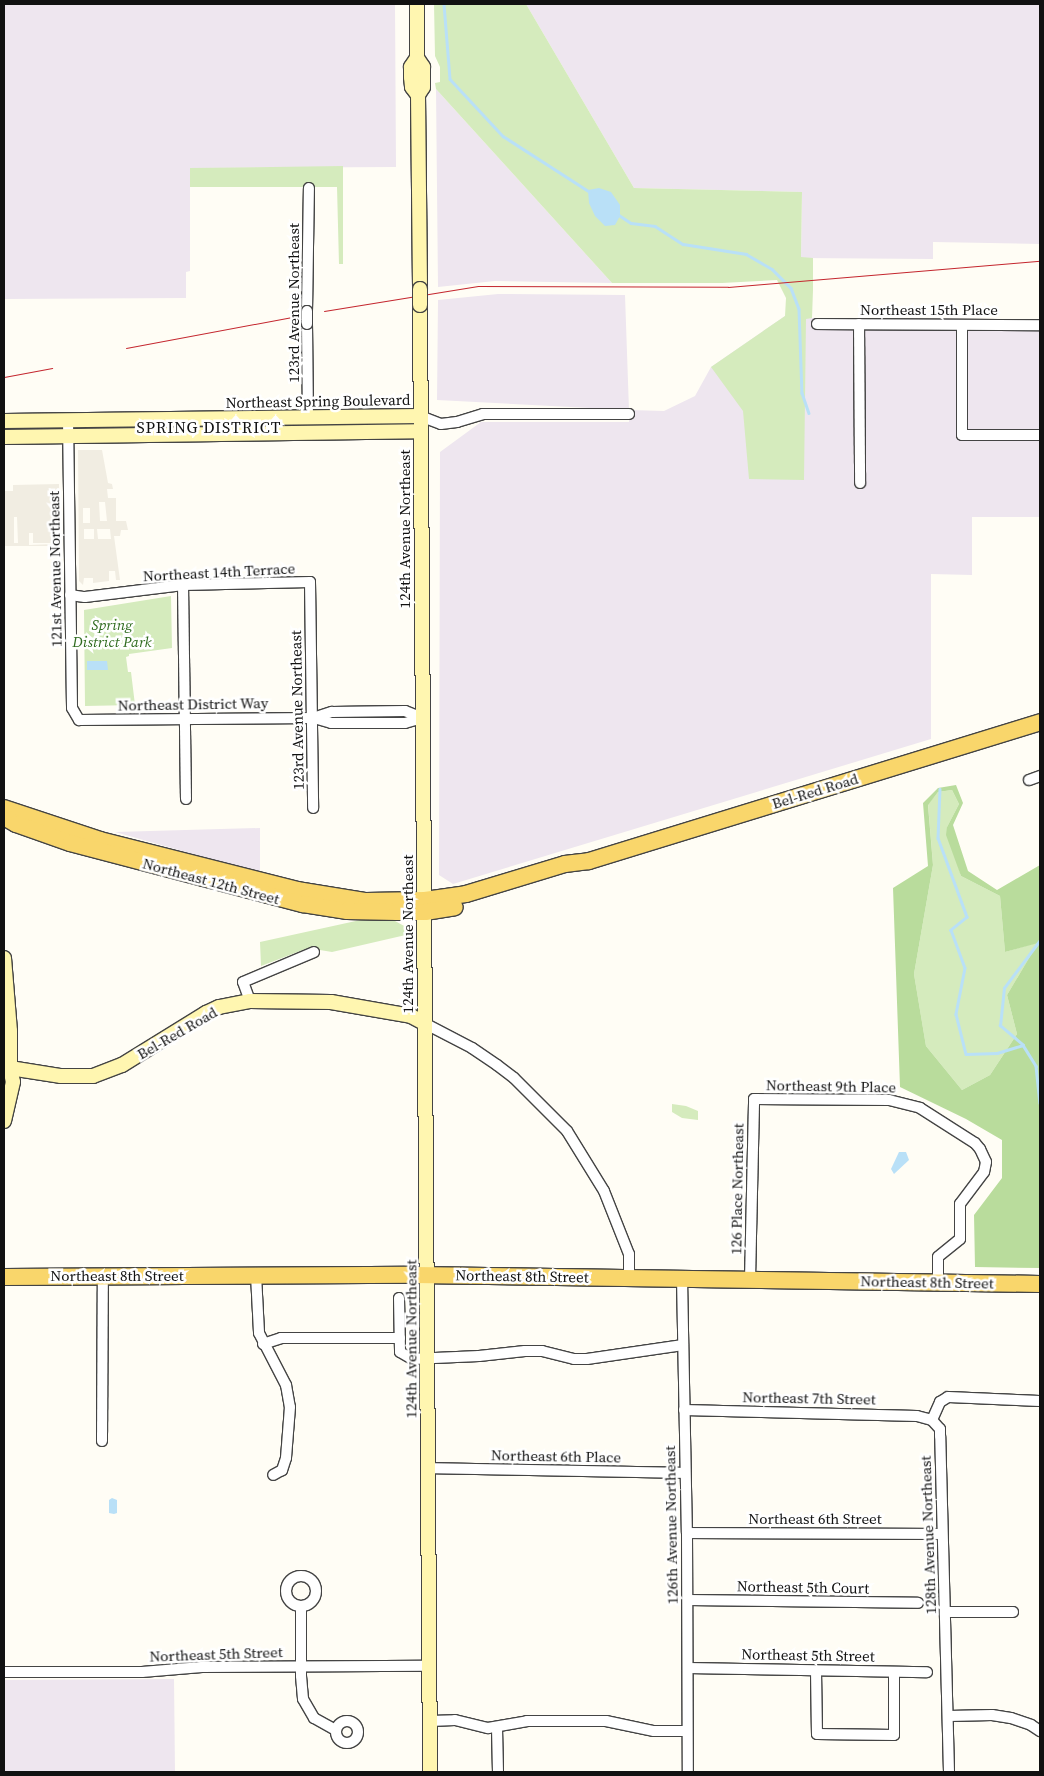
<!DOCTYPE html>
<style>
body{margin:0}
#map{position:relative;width:1044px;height:1776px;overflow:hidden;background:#fffdf5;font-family:"Source Serif 4",serif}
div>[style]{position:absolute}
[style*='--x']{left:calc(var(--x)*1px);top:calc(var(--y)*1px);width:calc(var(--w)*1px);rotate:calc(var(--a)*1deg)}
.industrial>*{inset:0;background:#eee6ef}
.green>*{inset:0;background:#d5ebbd}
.forest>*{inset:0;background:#b9dc9c}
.plaza>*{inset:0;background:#f1ede2}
.water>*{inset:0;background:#b9e0f7}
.stream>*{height:2.5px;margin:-1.25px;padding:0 1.25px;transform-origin:1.25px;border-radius:1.25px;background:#b9e0f7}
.roads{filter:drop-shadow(1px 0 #444) drop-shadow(-1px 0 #444) drop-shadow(0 1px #444) drop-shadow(0 -1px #444)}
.street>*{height:10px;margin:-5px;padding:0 5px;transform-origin:5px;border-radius:5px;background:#fff}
.street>.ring{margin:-5px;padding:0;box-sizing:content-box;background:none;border:10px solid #fff;border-radius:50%}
.secondary>*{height:14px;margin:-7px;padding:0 7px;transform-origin:7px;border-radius:7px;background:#fff6b0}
.primary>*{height:16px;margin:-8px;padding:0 8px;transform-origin:8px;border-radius:8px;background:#f9d66b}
.tram>*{height:1px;margin:-0.5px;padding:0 0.5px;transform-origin:0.5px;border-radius:0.5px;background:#c4262e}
.bridges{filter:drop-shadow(1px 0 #444) drop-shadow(-1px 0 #444) drop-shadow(0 1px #444) drop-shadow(0 -1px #444)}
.street-bridge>*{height:10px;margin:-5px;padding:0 5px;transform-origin:5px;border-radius:5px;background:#fff}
.secondary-bridge>*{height:14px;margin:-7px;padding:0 7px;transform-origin:7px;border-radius:7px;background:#fff6b0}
span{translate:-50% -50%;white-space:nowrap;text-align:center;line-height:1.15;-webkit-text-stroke:5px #fff;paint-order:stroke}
.street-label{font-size:15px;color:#111}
.park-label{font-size:15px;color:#2f6b1f;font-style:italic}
.neighbourhood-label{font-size:16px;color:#111;letter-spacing:1px}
.frame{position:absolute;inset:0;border:5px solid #111;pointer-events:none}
</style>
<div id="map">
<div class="industrial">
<div style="clip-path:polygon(4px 4px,395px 4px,396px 167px,190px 168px,190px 271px,186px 272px,186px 298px,4px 299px)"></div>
<div style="clip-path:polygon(526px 4px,1040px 5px,1040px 244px,933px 242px,933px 259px,801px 258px,802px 192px,634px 188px)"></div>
<div style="clip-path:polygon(436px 89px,612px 283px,495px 281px,438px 287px)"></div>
<div style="clip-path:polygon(498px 294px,625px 295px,629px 410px,664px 411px,695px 396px,711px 367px,785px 316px,806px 318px,1040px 319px,1040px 517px,972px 517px,972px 575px,931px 574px,931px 739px,453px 884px,439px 875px,440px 452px,481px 422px,629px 422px,629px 410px,437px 400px,438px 300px)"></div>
<div style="clip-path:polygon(260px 828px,260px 873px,115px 832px)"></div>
<div style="clip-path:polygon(174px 1679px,175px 1772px,4px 1772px,4px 1680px)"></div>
</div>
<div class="green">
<div style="clip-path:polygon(434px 4px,526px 4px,634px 188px,802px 192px,801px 257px,813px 258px,813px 290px,812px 318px,806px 319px,804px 480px,749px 479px,743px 411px,711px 367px,785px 316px,786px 298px,777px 280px,722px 283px,612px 283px,436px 89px,435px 83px,440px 82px,440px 67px,435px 56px)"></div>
<div style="clip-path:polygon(343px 166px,343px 264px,339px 264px,337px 187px,190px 187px,190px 168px)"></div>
<div style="clip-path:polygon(171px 596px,172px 648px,129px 654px,129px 656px,126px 657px,128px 672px,131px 672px,135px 705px,85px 706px,84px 610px)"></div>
<div style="clip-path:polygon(952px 790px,959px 804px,947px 827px,961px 876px,1000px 896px,1005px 952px,1039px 942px,1007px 995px,1017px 1034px,990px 1075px,962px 1090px,926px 1046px,914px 974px,933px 865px,928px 804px,938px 792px)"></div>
<div style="clip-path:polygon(365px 919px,395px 921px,406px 927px,410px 934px,332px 952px,308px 948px,261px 966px,260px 942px)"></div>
<div style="clip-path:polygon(672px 1104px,686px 1106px,698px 1111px,698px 1120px,682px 1118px,672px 1112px)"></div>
</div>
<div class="forest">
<div style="clip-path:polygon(evenodd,956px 785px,963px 803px,953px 825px,968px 871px,997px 890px,1040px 865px,1040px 1268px,975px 1267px,974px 1215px,1002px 1178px,1002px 1140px,966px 1119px,900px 1087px,893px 888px,928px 866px,923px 803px,938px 788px,956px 785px,952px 790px,959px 804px,947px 827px,946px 835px,961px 876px,1000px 896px,1005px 952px,1038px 943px,1007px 995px,1017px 1034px,990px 1075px,962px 1090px,926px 1046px,914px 974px,933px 865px,928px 805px,938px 792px,952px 790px)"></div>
</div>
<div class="plaza">
<div style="clip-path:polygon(evenodd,78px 450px,102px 450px,108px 483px,112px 484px,113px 489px,107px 489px,108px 498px,116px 498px,116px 521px,126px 521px,128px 530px,121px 530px,120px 536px,114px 536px,120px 580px,116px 580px,115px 571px,109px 571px,109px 581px,93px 583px,93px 578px,84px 578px,83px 585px,79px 581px,78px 450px,99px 502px,105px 502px,107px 521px,100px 521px,99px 502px,78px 450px,83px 508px,90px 508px,90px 523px,83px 523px,83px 508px,78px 450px,84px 529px,94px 529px,94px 539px,84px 539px,84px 529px,78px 450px,97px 529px,110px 529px,111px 539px,98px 539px,97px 529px)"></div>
<div style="clip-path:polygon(evenodd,59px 484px,60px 546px,4px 546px,4px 491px,13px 491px,13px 485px,59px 484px,14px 517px,17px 517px,18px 543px,14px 543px,14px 517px,59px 484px,29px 533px,33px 533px,33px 543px,51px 543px,51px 533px,54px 533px,55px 544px,29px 545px,29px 533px)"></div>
</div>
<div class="water">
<div style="clip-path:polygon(599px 188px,611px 192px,620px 205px,620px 216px,615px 225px,605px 226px,595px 216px,589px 203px,588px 190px)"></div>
<div style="clip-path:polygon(87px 661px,107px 661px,108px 670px,87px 670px)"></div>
<div style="clip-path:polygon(899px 1152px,906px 1152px,909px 1160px,894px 1174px,891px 1169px)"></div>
<div style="clip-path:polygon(112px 1498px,117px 1500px,117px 1513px,114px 1514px,109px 1513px,109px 1500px)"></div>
</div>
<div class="stream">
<div style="--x:444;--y:4;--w:75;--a:85.4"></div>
<div style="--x:450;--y:79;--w:78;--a:47.1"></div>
<div style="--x:503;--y:136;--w:103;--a:32.8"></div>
<div style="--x:619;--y:215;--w:14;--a:34"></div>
<div style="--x:631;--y:223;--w:24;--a:7"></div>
<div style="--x:655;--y:226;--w:33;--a:33"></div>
<div style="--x:683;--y:244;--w:64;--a:9"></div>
<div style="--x:746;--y:254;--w:30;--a:30"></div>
<div style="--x:772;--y:269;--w:27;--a:45"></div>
<div style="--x:791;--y:288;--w:22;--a:69"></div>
<div style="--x:799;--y:309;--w:84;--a:88"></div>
<div style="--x:802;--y:393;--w:21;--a:71"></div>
<div style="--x:940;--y:789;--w:49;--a:92.3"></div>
<div style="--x:938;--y:838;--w:84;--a:69.8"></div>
<div style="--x:967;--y:917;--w:21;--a:141"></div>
<div style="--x:951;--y:930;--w:40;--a:69.8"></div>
<div style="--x:965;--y:968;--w:47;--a:101.1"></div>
<div style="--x:956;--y:1014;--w:41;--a:76"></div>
<div style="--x:966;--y:1054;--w:31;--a:-2"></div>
<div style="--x:997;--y:1053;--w:27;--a:-17"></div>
<div style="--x:1023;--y:1045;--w:25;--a:58"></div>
<div style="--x:1036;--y:1066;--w:37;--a:84"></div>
<div style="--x:1023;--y:1045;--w:30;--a:-140"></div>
<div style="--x:1000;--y:1026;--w:38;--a:-84"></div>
<div style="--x:1004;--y:988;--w:60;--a:-53.1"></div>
</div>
<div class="roads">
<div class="street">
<div style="--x:307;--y:311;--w:123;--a:-89.1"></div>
<div style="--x:307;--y:324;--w:93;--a:89.4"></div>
<div style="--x:817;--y:324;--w:223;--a:0.3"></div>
<div style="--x:859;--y:324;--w:159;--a:89.6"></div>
<div style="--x:962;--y:325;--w:110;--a:90"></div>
<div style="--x:962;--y:435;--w:78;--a:0"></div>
<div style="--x:420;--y:416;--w:22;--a:21"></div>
<div style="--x:441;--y:424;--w:16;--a:-7"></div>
<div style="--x:457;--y:422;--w:27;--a:-17"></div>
<div style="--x:483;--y:414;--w:146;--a:0"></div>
<div style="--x:68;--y:420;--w:288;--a:89.2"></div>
<div style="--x:72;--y:708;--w:14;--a:60"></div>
<div style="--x:79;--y:720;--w:234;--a:-0.5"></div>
<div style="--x:313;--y:718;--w:20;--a:-18"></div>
<div style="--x:332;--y:712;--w:73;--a:-0.8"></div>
<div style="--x:405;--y:711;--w:18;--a:22"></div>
<div style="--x:183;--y:585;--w:214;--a:89.2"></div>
<div style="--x:70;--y:595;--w:15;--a:8"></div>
<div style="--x:85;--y:597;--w:99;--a:-7"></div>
<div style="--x:183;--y:585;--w:127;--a:-1.4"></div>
<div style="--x:310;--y:582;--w:226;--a:89.2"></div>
<div style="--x:314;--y:718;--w:18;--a:16"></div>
<div style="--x:331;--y:723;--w:74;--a:0"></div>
<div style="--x:405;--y:723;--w:18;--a:-16"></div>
<div style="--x:1029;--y:780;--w:12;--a:-20"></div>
<div style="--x:250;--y:1001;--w:20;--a:-110"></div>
<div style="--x:243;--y:982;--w:77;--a:-22.9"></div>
<div style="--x:424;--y:1023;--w:54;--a:27.5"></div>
<div style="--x:472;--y:1048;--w:30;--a:34"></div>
<div style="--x:497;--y:1065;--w:21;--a:37"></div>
<div style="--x:514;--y:1078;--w:75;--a:45"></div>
<div style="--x:567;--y:1131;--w:70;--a:58.3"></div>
<div style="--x:604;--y:1191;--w:68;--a:68.4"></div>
<div style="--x:629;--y:1254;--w:23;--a:90"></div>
<div style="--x:256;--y:1275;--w:58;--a:87"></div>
<div style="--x:259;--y:1333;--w:59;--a:62.6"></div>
<div style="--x:286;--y:1385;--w:22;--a:80"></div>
<div style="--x:290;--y:1407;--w:51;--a:94.5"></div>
<div style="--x:286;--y:1458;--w:13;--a:108"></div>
<div style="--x:282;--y:1470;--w:10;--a:151"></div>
<div style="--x:682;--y:1278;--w:255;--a:88.9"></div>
<div style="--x:687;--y:1533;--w:239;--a:89.8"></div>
<div style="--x:750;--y:1280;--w:181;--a:-88.7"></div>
<div style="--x:754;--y:1099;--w:135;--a:0.4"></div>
<div style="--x:889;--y:1100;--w:32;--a:14"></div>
<div style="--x:920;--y:1108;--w:65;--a:32.5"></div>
<div style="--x:975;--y:1143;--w:8;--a:50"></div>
<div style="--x:980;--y:1149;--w:14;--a:65"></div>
<div style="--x:986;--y:1162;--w:10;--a:101"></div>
<div style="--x:984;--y:1172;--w:40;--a:127"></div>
<div style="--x:960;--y:1204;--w:35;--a:90"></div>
<div style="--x:960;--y:1239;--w:28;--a:141"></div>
<div style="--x:938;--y:1257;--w:26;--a:90"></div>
<div style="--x:399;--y:1298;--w:54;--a:88.9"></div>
<div style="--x:400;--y:1352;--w:14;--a:30"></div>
<div style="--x:412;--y:1359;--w:67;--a:-2.6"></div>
<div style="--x:479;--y:1356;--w:46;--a:-6.2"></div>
<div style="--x:525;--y:1351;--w:17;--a:0"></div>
<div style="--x:542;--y:1351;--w:33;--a:14"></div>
<div style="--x:574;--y:1359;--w:13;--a:0"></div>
<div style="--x:587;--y:1359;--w:97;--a:-8.3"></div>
<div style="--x:263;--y:1344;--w:19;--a:-18"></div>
<div style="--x:281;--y:1338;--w:119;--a:0"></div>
<div style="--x:684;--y:1410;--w:233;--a:1.5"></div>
<div style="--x:917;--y:1416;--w:16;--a:15"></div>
<div style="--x:102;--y:1441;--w:164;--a:-89.7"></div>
<div style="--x:427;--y:1468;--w:258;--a:1.1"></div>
<div style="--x:687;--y:1533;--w:255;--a:0.2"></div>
<div class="ring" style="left:286px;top:1576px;width:20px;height:20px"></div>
<div style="--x:688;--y:1600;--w:230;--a:0.7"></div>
<div style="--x:301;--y:1606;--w:70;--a:90"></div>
<div style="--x:301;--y:1676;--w:23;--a:85"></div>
<div style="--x:303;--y:1699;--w:22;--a:60"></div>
<div style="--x:314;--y:1718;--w:25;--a:29"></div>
<div style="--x:946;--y:1612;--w:67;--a:0"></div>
<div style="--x:688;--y:1668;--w:239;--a:1"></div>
<div style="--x:816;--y:1671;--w:63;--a:89.1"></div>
<div style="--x:817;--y:1734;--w:77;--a:0.7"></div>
<div style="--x:894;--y:1735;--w:63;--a:-90"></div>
<div style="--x:4;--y:1672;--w:138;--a:0"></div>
<div style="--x:142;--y:1672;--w:60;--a:-4.8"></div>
<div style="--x:202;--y:1667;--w:227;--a:-0.3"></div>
<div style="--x:949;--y:1716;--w:43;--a:-1.3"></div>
<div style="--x:992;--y:1715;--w:19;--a:9"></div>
<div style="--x:1011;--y:1718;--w:21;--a:19"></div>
<div style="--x:1031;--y:1725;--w:11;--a:34"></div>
<div style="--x:430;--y:1721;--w:25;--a:-2"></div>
<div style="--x:455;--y:1720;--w:34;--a:14"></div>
<div style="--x:488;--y:1728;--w:40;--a:-10"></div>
<div style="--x:527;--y:1721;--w:79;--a:0"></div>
<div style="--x:606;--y:1721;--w:49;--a:11.8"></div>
<div style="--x:654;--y:1731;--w:33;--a:0"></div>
<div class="ring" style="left:336px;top:1721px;width:12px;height:12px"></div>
<div style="--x:497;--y:1728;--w:44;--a:88.7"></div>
<div style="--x:949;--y:1772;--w:336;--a:-91.5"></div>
<div style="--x:940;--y:1436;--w:7;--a:-90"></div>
<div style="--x:940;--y:1429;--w:12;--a:-132"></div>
<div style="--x:932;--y:1420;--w:20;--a:-66"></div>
<div style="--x:940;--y:1402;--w:9;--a:-32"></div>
<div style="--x:948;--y:1397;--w:92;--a:2.5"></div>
</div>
<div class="secondary">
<div style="--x:417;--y:4;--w:54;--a:90"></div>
<div style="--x:417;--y:58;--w:11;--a:56"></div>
<div style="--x:423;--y:67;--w:20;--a:90"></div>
<div style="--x:423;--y:87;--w:9;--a:122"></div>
<div style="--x:418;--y:95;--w:194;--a:89.4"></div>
<div style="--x:417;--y:58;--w:11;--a:124"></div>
<div style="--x:411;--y:67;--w:10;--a:90"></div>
<div style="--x:411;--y:77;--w:10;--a:84"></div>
<div style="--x:412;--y:87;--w:10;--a:53"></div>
<div style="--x:420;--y:305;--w:1467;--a:89.61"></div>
<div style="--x:4;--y:421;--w:416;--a:-0.7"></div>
<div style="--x:4;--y:437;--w:416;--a:-0.8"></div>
<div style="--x:4;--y:958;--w:73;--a:85.3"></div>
<div style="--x:10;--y:1031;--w:37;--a:90"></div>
<div style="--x:10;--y:1068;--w:14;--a:78"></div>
<div style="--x:13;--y:1082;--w:40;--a:103"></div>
<div style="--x:10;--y:1068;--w:52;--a:8.9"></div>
<div style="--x:61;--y:1076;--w:32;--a:0"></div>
<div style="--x:93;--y:1076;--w:31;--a:-21"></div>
<div style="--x:122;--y:1065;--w:99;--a:-31.8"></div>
<div style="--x:206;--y:1013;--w:14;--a:-25"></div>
<div style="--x:219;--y:1007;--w:32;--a:-11"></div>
<div style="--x:250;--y:1001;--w:81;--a:0.7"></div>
<div style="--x:331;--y:1002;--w:81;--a:9.9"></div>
<div style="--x:411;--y:1016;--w:15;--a:28"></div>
</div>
<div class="primary">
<div style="--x:4;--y:808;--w:101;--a:18.4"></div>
<div style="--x:100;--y:840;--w:203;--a:14.2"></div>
<div style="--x:297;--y:890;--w:70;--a:9.1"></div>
<div style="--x:366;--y:901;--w:59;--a:-1"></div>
<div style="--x:425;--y:900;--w:41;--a:-8.3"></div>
<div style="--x:466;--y:894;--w:103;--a:-16.9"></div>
<div style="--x:565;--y:864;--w:24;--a:-7"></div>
<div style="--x:589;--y:861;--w:472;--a:-17.1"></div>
<div style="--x:4;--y:817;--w:14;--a:30"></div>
<div style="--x:16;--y:824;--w:57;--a:19.4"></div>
<div style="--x:70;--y:843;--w:241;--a:14.7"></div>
<div style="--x:303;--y:904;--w:45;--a:9"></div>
<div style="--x:347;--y:911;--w:50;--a:1.1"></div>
<div style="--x:397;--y:912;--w:28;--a:0"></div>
<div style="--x:425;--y:912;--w:30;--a:-9"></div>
<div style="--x:4;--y:1277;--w:410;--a:-0.3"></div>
<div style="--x:414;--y:1275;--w:626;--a:0.82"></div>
</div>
</div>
<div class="tram">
<div style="--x:324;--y:311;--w:156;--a:-9.2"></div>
<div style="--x:478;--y:286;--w:250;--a:0.2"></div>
<div style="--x:728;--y:287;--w:313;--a:-4.8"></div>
<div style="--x:126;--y:348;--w:169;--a:-10.6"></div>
<div style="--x:4;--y:377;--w:49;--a:-10.6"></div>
</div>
<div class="bridges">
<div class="street-bridge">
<div style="--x:307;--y:311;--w:13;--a:90"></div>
</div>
<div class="secondary-bridge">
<div style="--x:420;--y:289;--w:16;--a:90"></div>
</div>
</div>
<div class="street-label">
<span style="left:294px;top:303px;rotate:-90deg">123rd Avenue Northeast</span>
<span style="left:929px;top:310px">Northeast 15th Place</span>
<span style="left:318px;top:401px;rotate:-1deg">Northeast Spring Boulevard</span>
<span style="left:405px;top:529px;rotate:-90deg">124th Avenue Northeast</span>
<span style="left:55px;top:569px;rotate:-91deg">121st Avenue Northeast</span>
<span style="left:219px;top:572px;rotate:-3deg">Northeast 14th Terrace</span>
<span style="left:193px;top:704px;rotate:-1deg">Northeast District Way</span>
<span style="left:297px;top:710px;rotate:-91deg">123rd Avenue Northeast</span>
<span style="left:815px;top:791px;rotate:-17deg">Bel-Red Road</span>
<span style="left:211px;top:881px;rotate:15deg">Northeast 12th Street</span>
<span style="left:408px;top:934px;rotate:-90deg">124th Avenue Northeast</span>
<span style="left:177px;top:1033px;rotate:-30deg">Bel-Red Road</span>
<span style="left:831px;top:1086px;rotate:1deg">Northeast 9th Place</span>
<span style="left:737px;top:1189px;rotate:-89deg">126 Place Northeast</span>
<span style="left:117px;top:1276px">Northeast 8th Street</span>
<span style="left:522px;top:1276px;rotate:1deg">Northeast 8th Street</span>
<span style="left:927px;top:1282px;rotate:1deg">Northeast 8th Street</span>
<span style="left:411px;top:1339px;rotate:-90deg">124th Avenue Northeast</span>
<span style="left:809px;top:1398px;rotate:1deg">Northeast 7th Street</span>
<span style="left:556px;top:1456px;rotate:1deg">Northeast 6th Place</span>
<span style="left:815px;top:1519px">Northeast 6th Street</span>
<span style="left:671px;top:1525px;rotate:-91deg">126th Avenue Northeast</span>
<span style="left:928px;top:1535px;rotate:-92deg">128th Avenue Northeast</span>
<span style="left:803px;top:1587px;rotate:1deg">Northeast 5th Court</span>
<span style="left:216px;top:1654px;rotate:-2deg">Northeast 5th Street</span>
<span style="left:808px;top:1655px;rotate:1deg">Northeast 5th Street</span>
</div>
<div class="park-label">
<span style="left:112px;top:633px">Spring<br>District Park</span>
</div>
<div class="neighbourhood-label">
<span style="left:209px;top:427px">SPRING DISTRICT</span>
</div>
<div class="frame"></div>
</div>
